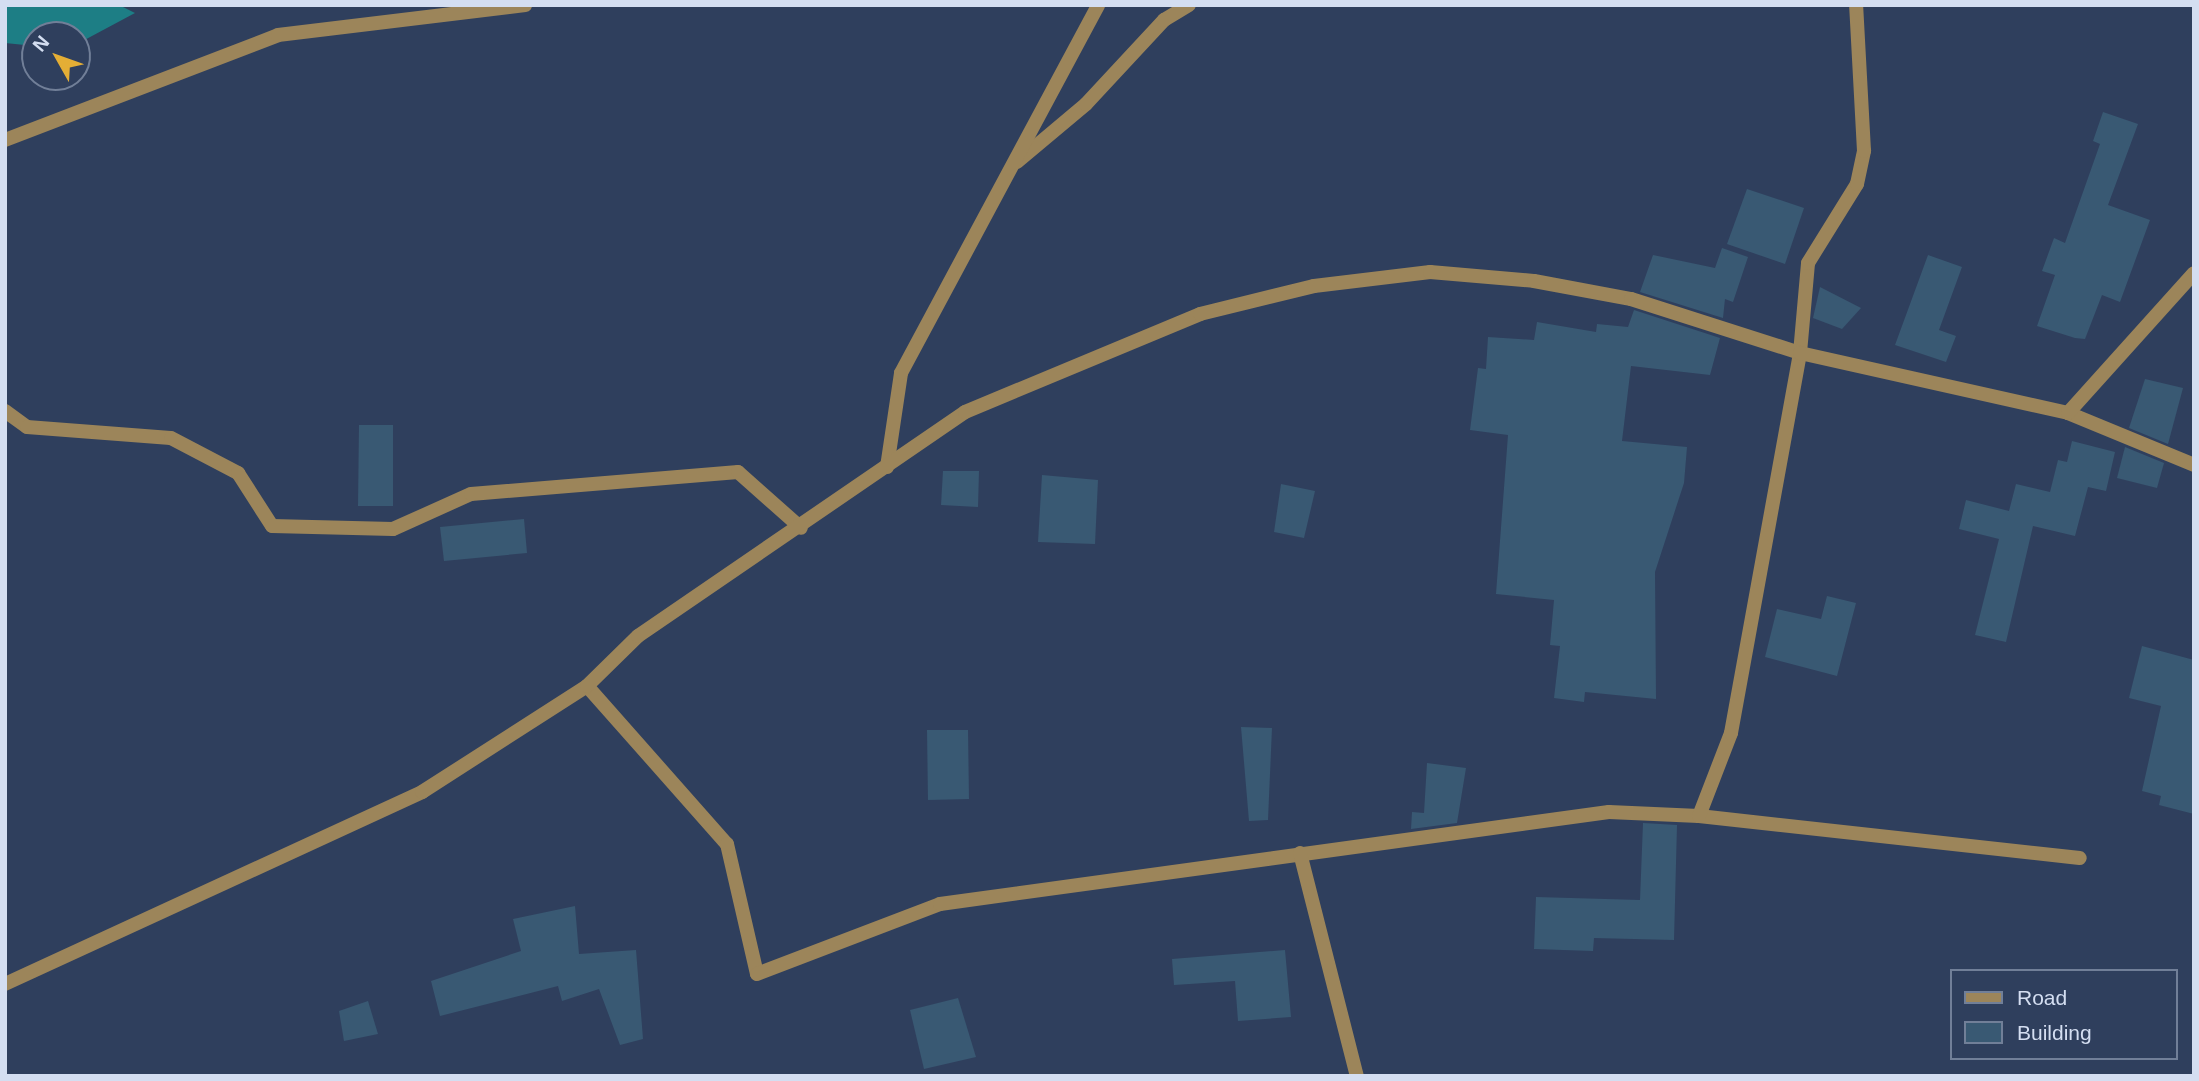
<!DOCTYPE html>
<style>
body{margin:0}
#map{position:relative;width:2199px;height:1081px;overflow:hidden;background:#2f3f5d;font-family:Helvetica,sans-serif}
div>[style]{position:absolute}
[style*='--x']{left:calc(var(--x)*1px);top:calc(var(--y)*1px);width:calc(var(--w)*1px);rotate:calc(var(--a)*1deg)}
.water>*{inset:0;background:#1d7e85}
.building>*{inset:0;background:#395973}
.street>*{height:14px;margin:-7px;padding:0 7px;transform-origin:7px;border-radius:7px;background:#9c855a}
span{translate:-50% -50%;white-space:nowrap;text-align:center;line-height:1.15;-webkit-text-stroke:5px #2f3f5d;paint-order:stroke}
.frame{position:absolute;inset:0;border:7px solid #d4def1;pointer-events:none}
.legend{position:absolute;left:1950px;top:969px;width:228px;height:91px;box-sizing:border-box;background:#2f3f5d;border:2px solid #717f98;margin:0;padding:9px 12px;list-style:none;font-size:21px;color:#d4def1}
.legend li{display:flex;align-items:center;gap:14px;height:35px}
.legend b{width:35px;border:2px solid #717f98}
.north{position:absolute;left:21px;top:21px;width:70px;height:70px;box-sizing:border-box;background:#2f3f5d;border:2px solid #717f98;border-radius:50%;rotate:310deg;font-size:19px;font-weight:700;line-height:28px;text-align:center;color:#d4def1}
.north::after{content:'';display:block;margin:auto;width:24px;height:32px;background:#e4ae35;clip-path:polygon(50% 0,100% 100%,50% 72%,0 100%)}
</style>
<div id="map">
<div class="water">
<div style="clip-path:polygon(5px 5px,119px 5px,135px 13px,77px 44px,77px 35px,35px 35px,35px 46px,5px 43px)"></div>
</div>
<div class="building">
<div style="clip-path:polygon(2103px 112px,2138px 124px,2108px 205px,2150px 220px,2120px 302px,2102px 295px,2085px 339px,2075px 338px,2037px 326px,2055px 275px,2042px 271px,2054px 238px,2065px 243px,2100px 144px,2093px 141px)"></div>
<div style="clip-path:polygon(1747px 189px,1804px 208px,1785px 264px,1727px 244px)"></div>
<div style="clip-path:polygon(1722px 248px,1748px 257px,1733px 302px,1725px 299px,1723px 318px,1640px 292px,1653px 255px,1715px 268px)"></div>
<div style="clip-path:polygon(1928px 255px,1962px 267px,1939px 330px,1956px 336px,1946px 362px,1895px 345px)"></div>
<div style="clip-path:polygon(1820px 287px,1861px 308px,1842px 329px,1813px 318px)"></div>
<div style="clip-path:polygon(1634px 310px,1720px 338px,1710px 375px,1631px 366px,1622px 441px,1687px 447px,1684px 483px,1655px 572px,1656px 699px,1585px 692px,1584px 702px,1554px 698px,1560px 646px,1550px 645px,1554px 600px,1496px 594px,1508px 435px,1470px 430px,1478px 368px,1486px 369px,1488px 337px,1534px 340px,1537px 322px,1596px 332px,1597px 324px,1628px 327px)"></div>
<div style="clip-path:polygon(2145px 379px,2183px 388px,2168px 444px,2129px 428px)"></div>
<div style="clip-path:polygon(359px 425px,393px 425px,393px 506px,358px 506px)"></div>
<div style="clip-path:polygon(2072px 441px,2115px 452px,2106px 491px,2088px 487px,2075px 536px,2033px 526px,2006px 642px,1975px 635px,1999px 539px,1959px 529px,1966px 500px,2009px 511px,2016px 484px,2050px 492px,2058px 460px,2067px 462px)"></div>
<div style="clip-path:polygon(2125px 447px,2164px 463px,2157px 488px,2117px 478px)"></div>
<div style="clip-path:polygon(943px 471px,979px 471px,978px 507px,941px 505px)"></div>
<div style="clip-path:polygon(1042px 475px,1098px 480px,1095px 544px,1038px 542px)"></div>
<div style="clip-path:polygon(1281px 484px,1315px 491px,1304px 538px,1274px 532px)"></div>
<div style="clip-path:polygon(524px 519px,527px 553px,444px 561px,440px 527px)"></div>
<div style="clip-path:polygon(1827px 596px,1856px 603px,1837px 676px,1765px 657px,1777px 609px,1821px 619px)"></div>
<div style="clip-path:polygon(2142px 646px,2194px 660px,2194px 814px,2159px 805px,2161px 796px,2142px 791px,2161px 706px,2129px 698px)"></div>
<div style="clip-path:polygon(1241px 727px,1272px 728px,1268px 820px,1249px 821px)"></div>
<div style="clip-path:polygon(927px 730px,968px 730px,969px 799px,928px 800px)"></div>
<div style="clip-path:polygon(1427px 763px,1466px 768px,1457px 823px,1411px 829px,1412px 812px,1424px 813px)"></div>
<div style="clip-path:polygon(1643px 823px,1677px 825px,1674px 940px,1594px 938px,1593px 951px,1534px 949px,1536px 897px,1640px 900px)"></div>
<div style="clip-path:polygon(575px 906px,579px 954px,636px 950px,643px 1039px,620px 1045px,599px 989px,562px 1001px,558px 986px,440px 1016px,431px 981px,521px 951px,513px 919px)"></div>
<div style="clip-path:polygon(1285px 950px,1291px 1017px,1238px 1021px,1235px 981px,1174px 985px,1172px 959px)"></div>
<div style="clip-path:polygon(958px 998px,976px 1057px,924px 1069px,910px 1010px)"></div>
<div style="clip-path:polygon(368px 1001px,378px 1034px,344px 1041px,339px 1011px)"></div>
</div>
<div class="street">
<div style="--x:5;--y:140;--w:292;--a:-21"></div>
<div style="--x:278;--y:35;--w:249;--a:-6.9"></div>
<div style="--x:1017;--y:162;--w:90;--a:-40"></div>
<div style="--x:1086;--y:104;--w:115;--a:-47.1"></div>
<div style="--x:1164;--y:20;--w:29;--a:-31"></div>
<div style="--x:5;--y:411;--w:27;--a:36"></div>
<div style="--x:27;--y:427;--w:144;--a:4.4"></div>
<div style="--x:171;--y:438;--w:76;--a:27.6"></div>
<div style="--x:238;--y:473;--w:63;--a:57.3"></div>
<div style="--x:272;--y:526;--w:121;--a:1.4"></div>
<div style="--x:393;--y:529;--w:85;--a:-24.2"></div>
<div style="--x:471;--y:494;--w:268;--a:-4.7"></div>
<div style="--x:738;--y:472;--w:84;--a:41.6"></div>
<div style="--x:2068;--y:413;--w:136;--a:22.4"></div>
<div style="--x:887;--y:467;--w:95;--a:-81.5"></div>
<div style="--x:901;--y:373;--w:417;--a:-61.8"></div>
<div style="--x:587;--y:686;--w:211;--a:48.5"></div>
<div style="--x:727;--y:844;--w:133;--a:77"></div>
<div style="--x:757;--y:974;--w:196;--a:-20.9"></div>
<div style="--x:940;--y:904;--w:675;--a:-7.83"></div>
<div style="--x:1609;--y:812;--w:90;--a:2.5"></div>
<div style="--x:1699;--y:816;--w:383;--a:6.3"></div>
<div style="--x:1699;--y:816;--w:89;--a:-68.9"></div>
<div style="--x:1731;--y:733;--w:386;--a:-79.7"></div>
<div style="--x:1800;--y:353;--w:90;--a:-84.9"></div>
<div style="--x:1808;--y:263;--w:93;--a:-58.2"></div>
<div style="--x:1857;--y:184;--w:34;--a:-78"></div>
<div style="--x:1864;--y:151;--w:146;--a:-93.1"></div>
<div style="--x:1300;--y:853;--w:230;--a:75.7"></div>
<div style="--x:5;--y:984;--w:459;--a:-24.7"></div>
<div style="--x:422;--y:792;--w:196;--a:-32.7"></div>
<div style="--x:587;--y:686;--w:71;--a:-44.4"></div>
<div style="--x:638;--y:636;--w:396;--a:-34.4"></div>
<div style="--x:965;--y:412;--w:255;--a:-22.6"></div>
<div style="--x:1200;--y:314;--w:117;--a:-13.8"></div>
<div style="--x:1314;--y:286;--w:117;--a:-6.9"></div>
<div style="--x:1430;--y:272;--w:104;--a:4.9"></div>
<div style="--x:1534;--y:281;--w:99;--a:10.5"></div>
<div style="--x:1631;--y:299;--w:177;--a:17.7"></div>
<div style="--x:1800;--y:353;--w:275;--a:12.6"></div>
<div style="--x:2068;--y:413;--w:188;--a:-48"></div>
</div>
<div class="frame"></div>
<ul class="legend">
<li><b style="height:9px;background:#9c855a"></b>Road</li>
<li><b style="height:19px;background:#395973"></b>Building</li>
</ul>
<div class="north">N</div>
</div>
